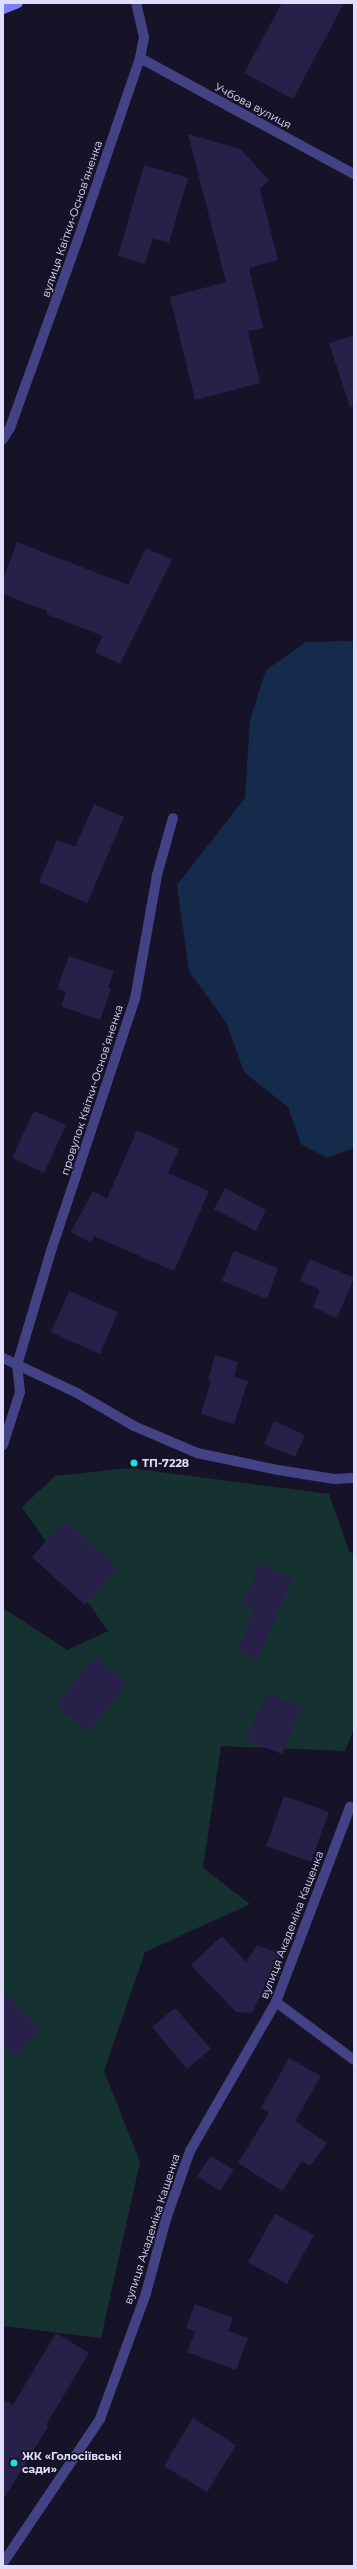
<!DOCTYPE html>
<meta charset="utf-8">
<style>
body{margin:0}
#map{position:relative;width:357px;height:2569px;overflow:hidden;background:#161329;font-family:Montserrat,sans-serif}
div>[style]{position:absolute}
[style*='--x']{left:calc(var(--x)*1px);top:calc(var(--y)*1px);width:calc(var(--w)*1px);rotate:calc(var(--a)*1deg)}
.green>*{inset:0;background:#163230}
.water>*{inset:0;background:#142b4c}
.building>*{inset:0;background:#272048}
.street>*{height:10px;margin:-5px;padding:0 5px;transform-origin:5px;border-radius:5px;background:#424284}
.secondary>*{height:10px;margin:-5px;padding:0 5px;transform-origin:5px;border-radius:5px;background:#7d7ef4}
.dots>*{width:11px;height:11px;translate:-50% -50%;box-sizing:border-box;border:2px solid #161329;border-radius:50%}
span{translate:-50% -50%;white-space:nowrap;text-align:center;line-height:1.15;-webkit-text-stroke:3px #161329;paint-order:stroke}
.street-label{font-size:11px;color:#e0ddfc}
.poi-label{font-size:11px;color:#e0ddfc;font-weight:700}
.left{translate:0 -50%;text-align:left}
.frame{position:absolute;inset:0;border:4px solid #e0ddfc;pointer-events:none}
</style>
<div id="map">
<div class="green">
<div style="clip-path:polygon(130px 1468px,329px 1494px,349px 1551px,354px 1555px,354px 1729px,345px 1751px,221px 1746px,203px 1868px,250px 1904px,145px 1952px,104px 2071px,140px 2162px,101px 2338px,3px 2326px,3px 1608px,67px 1650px,108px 1631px,22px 1507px,55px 1476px)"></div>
</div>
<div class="water">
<div style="clip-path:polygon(354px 641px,354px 1148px,327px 1158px,301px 1144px,288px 1107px,244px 1072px,227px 1024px,189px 971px,177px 885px,245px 798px,250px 720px,266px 670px,306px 642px)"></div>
</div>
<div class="building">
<div style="clip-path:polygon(282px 3px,344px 3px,293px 99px,244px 73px)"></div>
<div style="clip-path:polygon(188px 134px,240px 149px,269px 180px,260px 189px,278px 260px,249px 268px,263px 328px,248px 331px,260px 383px,195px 400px,170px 297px,226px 282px)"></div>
<div style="clip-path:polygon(144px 165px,188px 178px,169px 243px,153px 238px,145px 264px,118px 256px)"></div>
<div style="clip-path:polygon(354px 335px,354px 406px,350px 407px,329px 343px)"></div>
<div style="clip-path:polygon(17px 542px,128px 585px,146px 548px,172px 560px,120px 664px,95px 652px,103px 636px,46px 614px,47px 611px,3px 594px,3px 579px)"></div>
<div style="clip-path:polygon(94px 804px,124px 817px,87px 903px,39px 882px,57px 840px,75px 847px)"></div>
<div style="clip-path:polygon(69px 956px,114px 971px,108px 988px,111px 989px,100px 1020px,61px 1006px,66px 992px,57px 989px)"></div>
<div style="clip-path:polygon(34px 1111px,66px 1125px,44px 1173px,12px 1158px)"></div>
<div style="clip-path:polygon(137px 1130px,179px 1149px,168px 1173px,209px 1191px,174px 1271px,94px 1236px,91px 1243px,71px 1232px,93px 1191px,107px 1199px)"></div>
<div style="clip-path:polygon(225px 1188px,266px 1210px,256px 1231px,214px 1209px)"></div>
<div style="clip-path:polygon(234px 1251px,278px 1268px,267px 1299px,222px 1281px)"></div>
<div style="clip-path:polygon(310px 1259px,354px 1278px,337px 1318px,313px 1307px,320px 1290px,300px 1281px)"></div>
<div style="clip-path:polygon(69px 1291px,118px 1312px,100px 1354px,51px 1332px)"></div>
<div style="clip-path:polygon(215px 1355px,238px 1362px,234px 1377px,248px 1381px,234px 1424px,201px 1414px,211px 1381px,208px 1380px)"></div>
<div style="clip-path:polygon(274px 1421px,305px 1435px,295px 1457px,264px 1444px)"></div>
<div style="clip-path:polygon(65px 1520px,118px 1568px,85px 1605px,32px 1557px)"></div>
<div style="clip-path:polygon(260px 1564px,292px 1578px,258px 1660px,237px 1651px,255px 1609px,243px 1604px)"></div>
<div style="clip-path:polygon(94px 1657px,127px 1683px,89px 1732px,56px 1706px)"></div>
<div style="clip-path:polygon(268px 1693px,302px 1707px,282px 1754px,245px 1740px)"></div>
<div style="clip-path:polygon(284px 1796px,329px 1812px,311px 1862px,266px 1846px)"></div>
<div style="clip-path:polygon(222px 1936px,246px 1962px,257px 1945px,281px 1954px,252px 2013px,236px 2012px,191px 1965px)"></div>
<div style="clip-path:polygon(3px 1993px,41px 2029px,15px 2057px,3px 2046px)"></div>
<div style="clip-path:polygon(175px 2008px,211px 2049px,187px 2069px,152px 2027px)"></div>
<div style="clip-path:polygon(289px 2058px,321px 2076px,295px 2121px,327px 2143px,310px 2166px,302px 2161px,282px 2191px,238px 2163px,269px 2113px,261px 2108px)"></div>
<div style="clip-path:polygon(211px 2156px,234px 2170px,220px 2191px,197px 2176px)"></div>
<div style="clip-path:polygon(275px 2214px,314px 2235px,287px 2284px,248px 2262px)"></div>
<div style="clip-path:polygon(195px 2304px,233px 2318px,228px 2331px,248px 2338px,236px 2370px,187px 2352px,195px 2332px,186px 2328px)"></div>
<div style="clip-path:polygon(56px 2333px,89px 2353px,46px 2425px,48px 2427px,3px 2500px,3px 2399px,13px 2405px)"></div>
<div style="clip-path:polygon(193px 2418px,236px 2445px,207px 2492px,164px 2466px)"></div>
</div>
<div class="street">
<div style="--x:140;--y:58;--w:243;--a:28.5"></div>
<div style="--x:3;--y:439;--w:13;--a:-58"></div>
<div style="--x:10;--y:428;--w:201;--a:-70.2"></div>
<div style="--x:78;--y:239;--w:191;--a:-71.1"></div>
<div style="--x:140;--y:58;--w:21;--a:-79"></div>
<div style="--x:144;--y:37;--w:35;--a:-103"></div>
<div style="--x:3;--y:1358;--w:82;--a:25.3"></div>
<div style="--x:77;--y:1393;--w:66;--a:30.1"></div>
<div style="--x:134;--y:1426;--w:69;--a:23.2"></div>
<div style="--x:197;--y:1453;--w:83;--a:11.9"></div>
<div style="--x:278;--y:1470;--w:57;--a:9.1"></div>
<div style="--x:334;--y:1479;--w:20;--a:-3"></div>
<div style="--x:3;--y:1445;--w:56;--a:-72.2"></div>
<div style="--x:20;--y:1392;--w:27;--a:-96"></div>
<div style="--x:17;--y:1365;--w:119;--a:-73.4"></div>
<div style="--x:51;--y:1251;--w:266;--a:-71.6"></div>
<div style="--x:135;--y:999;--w:126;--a:-79.9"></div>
<div style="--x:157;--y:875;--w:59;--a:-74.3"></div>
<div style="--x:276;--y:2002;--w:97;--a:36.6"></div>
<div style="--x:3;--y:2563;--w:174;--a:-56"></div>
<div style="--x:100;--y:2419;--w:134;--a:-69.9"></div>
<div style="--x:146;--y:2293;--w:77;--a:-74.9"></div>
<div style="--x:166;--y:2219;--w:72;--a:-70.6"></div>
<div style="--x:190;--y:2151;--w:172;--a:-60"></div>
<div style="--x:276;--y:2002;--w:209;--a:-69.2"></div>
</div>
<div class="secondary">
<div style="--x:3;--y:9;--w:16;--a:-22"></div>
</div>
<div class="dots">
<div style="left:134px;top:1463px;background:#1adfec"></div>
<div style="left:14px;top:2463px;background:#1adfec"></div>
</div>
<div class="street-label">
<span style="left:253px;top:106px;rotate:28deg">Учбова вулиця</span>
<span style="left:72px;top:219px;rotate:-71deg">вулиця Квітки-Основ’яненка</span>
<span style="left:92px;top:1090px;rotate:-72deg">провулок Квітки-Основʼяненка</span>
<span style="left:292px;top:1925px;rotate:-69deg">вулиця Академіка Кащенка</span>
<span style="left:152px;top:2229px;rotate:-72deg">вулиця Академіка Кащенка</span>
</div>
<div class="poi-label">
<span class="left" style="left:142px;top:1463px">ТП-7228</span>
<span class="left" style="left:22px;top:2463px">ЖК «Голосіївські<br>сади»</span>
</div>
<div class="frame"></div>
</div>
